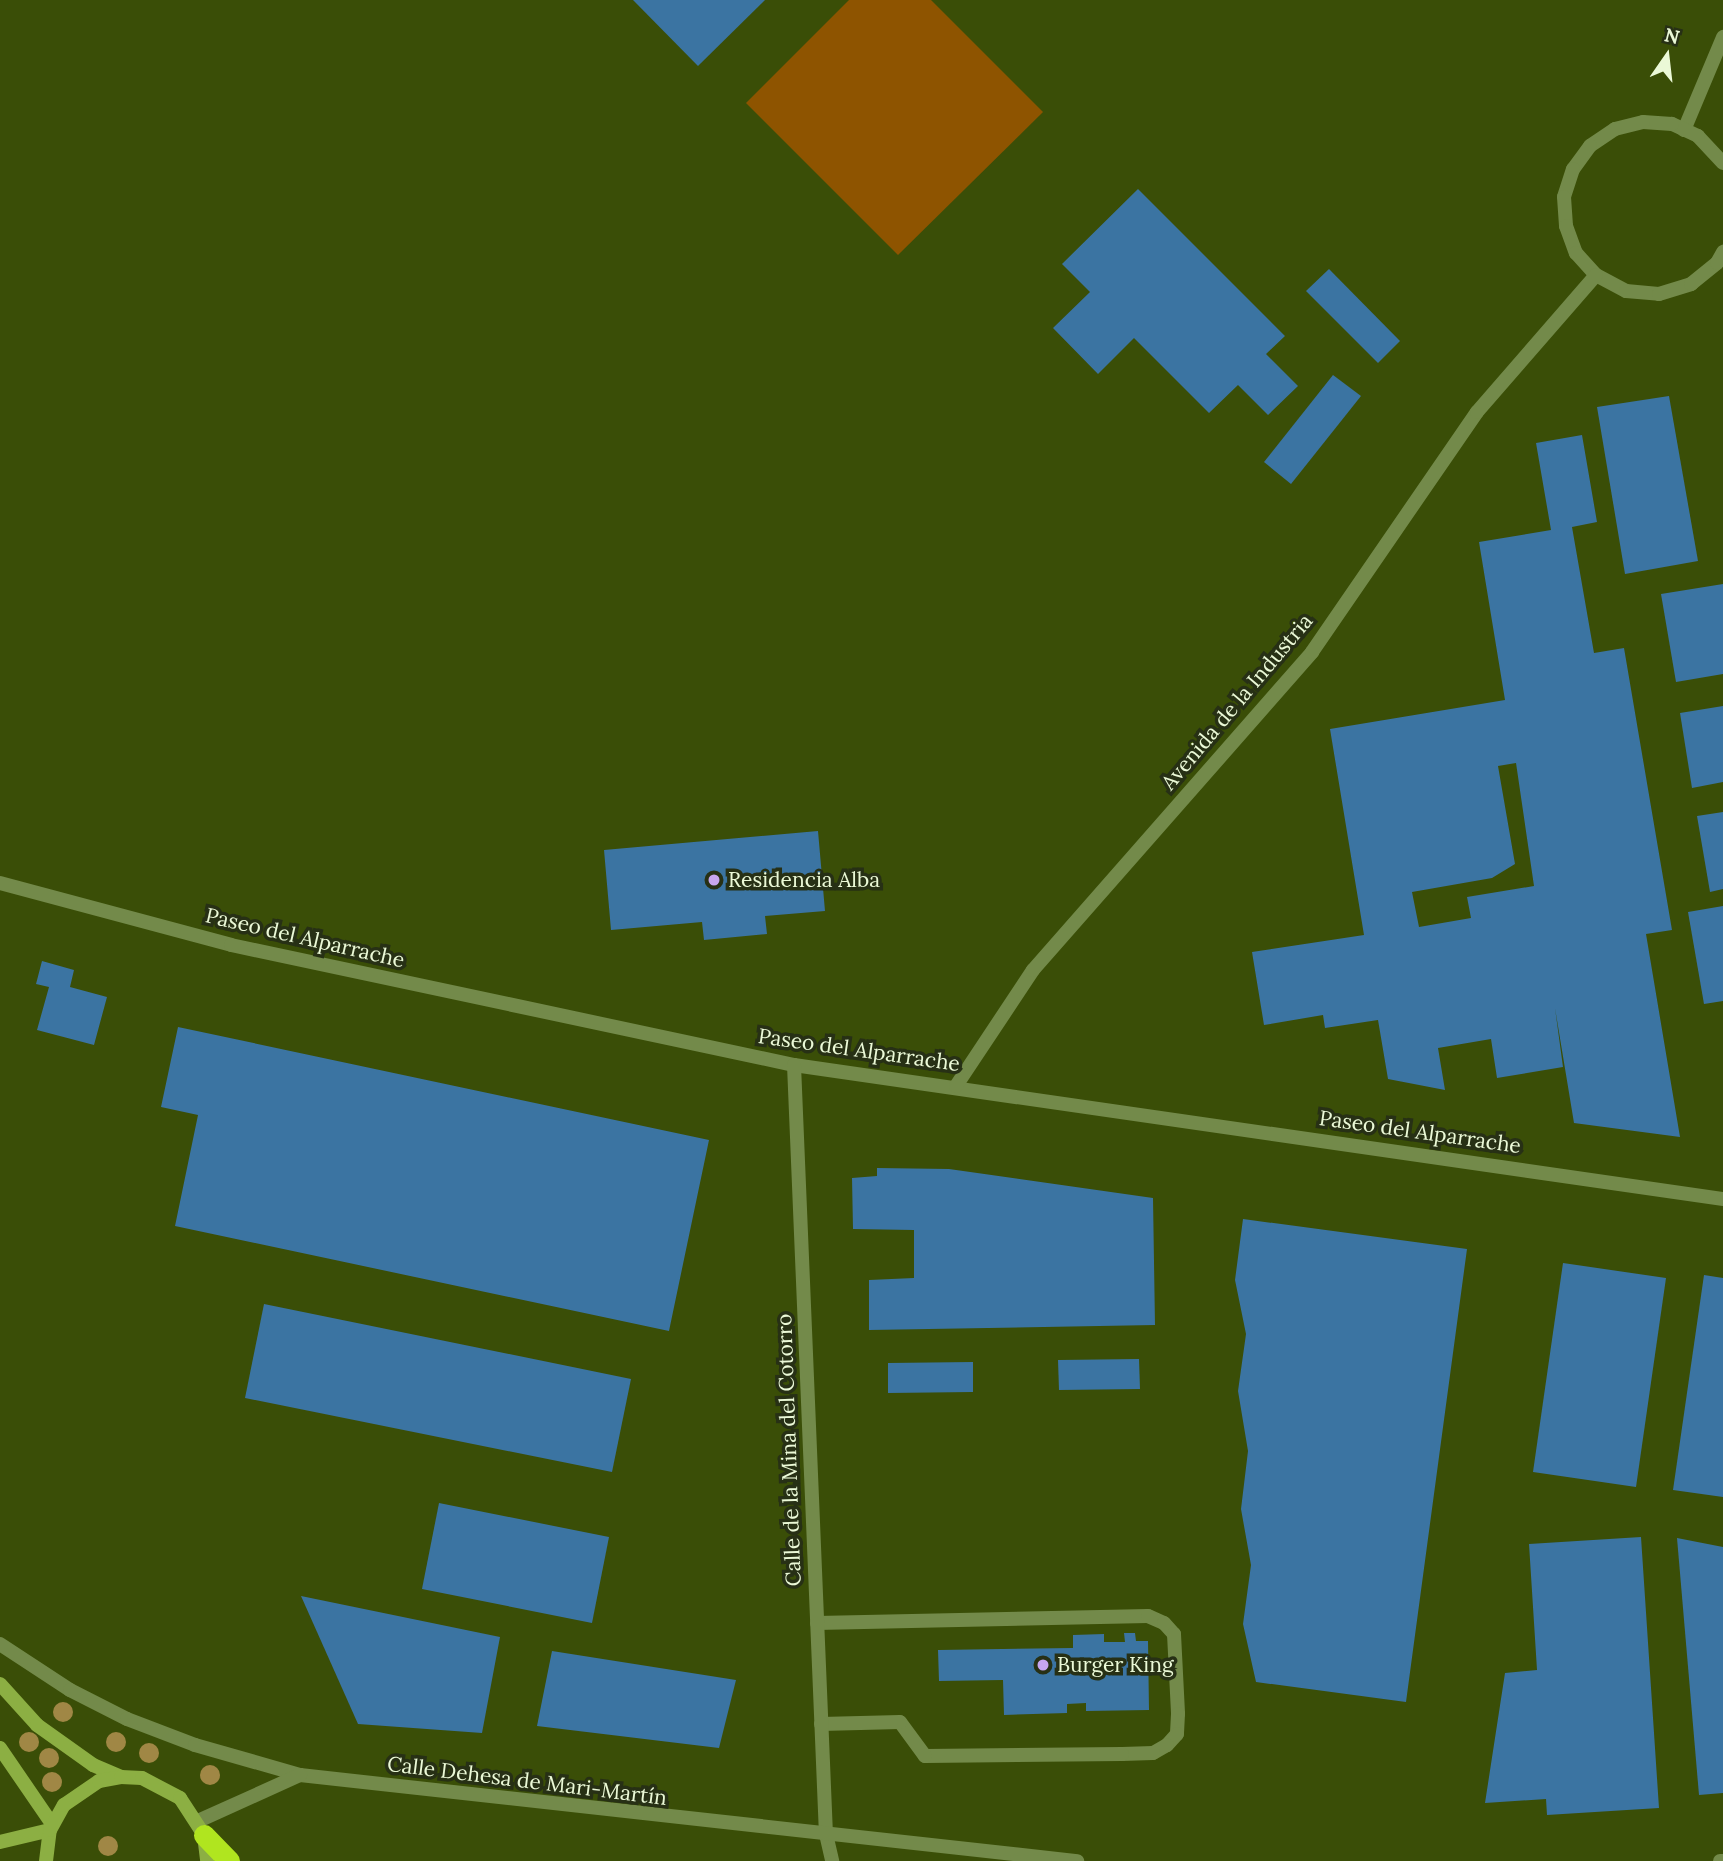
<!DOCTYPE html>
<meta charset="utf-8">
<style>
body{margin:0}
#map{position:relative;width:1723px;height:1861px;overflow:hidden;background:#3a4e07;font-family:Lora,serif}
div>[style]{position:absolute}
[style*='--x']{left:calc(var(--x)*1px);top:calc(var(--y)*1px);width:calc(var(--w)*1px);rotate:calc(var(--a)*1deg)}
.green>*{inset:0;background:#8e5400}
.building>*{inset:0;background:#3b74a2}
.lane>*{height:14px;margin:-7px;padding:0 7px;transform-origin:7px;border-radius:7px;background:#738a4a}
.street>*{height:14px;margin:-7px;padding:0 7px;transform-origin:7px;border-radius:7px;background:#738a4a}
.secondary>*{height:14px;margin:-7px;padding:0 7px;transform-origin:7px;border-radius:7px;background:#8caf43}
.highway>*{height:21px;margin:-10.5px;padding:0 10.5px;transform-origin:10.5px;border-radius:10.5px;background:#b0e51f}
.trees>*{width:20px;height:20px;margin:-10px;border-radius:50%;background:#a08745}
.dots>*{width:19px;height:19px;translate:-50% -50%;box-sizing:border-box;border:4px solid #273015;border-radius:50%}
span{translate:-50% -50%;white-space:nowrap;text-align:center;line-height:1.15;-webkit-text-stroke:7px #273015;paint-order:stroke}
.street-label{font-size:21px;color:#ebf9d7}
.poi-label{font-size:21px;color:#ebf9d7}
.left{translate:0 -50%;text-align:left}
.north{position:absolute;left:1632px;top:21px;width:70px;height:70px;-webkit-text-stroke:5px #273015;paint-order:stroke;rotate:14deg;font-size:19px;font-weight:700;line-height:28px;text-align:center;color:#ebf9d7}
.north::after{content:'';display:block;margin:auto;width:24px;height:32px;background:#ebf9d7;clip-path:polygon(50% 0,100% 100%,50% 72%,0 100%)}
</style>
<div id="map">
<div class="green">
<div style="clip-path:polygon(849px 0,931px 0,1043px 112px,898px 255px,746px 103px)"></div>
</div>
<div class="building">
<div style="clip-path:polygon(633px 0,765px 0,698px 66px)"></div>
<div style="clip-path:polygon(1138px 189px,1285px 336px,1266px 354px,1298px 386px,1268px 415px,1238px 385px,1209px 413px,1134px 338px,1098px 374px,1053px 328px,1090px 292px,1062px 264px)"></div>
<div style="clip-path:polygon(1329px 269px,1400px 341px,1378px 363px,1306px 291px)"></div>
<div style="clip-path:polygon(1333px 375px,1361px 396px,1291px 484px,1264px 462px)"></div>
<div style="clip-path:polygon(1669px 396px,1698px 561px,1625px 574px,1597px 407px)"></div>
<div style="clip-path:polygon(evenodd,1582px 435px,1597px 522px,1572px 527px,1594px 653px,1624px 648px,1672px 930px,1646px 934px,1680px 1137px,1574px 1123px,1555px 1008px,1563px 1067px,1497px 1078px,1491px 1039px,1438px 1048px,1445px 1090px,1388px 1079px,1378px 1020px,1325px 1028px,1323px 1015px,1264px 1025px,1252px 952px,1364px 935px,1330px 729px,1505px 700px,1479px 542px,1551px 530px,1536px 443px,1582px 435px,1516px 763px,1534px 886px,1467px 897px,1471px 918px,1419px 927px,1412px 892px,1492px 878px,1515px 864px,1498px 766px,1516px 763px)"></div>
<div style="clip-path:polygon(1723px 584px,1723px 674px,1676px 682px,1661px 594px)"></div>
<div style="clip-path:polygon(1723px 706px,1723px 782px,1692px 788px,1680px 713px)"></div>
<div style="clip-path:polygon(1723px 812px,1723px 889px,1710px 892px,1697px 816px)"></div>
<div style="clip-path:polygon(818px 831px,825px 911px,765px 916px,767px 934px,704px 940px,702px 922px,611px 930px,604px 850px)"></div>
<div style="clip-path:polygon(1723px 906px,1723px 1001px,1704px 1004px,1688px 912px)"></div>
<div style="clip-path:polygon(42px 961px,74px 970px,70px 987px,107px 997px,94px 1045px,37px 1030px,49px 987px,36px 984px)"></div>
<div style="clip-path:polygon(178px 1027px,709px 1140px,669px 1331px,175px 1226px,198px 1115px,161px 1107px)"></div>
<div style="clip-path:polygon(877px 1168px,949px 1169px,1153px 1198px,1155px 1325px,869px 1330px,869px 1280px,914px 1278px,914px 1230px,853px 1229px,852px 1178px,877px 1176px)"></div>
<div style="clip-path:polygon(1243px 1219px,1467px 1249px,1406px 1702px,1256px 1682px,1243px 1624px,1251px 1565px,1241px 1509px,1248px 1451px,1238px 1391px,1246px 1334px,1235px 1280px)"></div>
<div style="clip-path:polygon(1563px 1263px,1666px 1278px,1636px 1487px,1533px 1472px)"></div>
<div style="clip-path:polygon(1704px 1275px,1723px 1278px,1723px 1497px,1673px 1490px)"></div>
<div style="clip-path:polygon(264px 1304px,631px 1379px,612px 1472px,245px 1398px)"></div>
<div style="clip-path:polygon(1139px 1359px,1140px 1389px,1059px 1390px,1058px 1360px)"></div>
<div style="clip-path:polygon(973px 1362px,973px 1392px,888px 1393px,888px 1363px)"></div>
<div style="clip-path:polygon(439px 1503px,609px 1537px,592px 1623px,422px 1589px)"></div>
<div style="clip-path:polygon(1641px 1537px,1659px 1808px,1547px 1815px,1546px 1799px,1485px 1803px,1505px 1673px,1537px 1670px,1529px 1544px)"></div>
<div style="clip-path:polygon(1677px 1538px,1723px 1547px,1723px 1793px,1699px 1795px)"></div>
<div style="clip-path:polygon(301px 1596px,500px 1637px,482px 1733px,358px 1724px)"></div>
<div style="clip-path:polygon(1124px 1633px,1135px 1633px,1136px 1641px,1148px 1641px,1149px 1710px,1086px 1711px,1086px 1703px,1067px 1704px,1067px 1713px,1004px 1715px,1003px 1680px,939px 1681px,938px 1650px,1073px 1648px,1073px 1635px,1104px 1634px,1104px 1642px,1125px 1642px)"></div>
<div style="clip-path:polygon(552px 1651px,736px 1680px,719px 1748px,537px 1726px)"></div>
</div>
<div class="lane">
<div style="--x:817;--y:1623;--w:331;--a:-1.2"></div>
<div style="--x:1148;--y:1616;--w:17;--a:24"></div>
<div style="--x:1164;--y:1623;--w:15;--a:48"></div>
<div style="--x:1174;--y:1634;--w:80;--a:87.1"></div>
<div style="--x:1178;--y:1714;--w:20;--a:93"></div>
<div style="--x:1177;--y:1734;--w:15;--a:132"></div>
<div style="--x:1167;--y:1745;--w:16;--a:150"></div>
<div style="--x:1153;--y:1753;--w:31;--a:178"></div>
<div style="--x:1122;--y:1754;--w:197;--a:179.4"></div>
<div style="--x:925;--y:1756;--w:42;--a:-126.3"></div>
<div style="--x:900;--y:1722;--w:79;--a:178.5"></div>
</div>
<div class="street">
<div style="--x:1684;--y:130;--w:101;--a:-67.2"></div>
<div style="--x:1723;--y:163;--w:37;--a:-133"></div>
<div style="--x:1698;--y:136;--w:29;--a:-155"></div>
<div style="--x:1672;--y:124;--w:29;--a:-176"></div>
<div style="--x:1643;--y:122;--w:29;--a:166"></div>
<div style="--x:1615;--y:129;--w:30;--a:146"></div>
<div style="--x:1590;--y:146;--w:29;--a:126"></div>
<div style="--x:1573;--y:169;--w:29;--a:108"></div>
<div style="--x:1564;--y:197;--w:29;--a:86"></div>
<div style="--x:1566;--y:226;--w:29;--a:70"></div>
<div style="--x:1576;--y:253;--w:30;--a:48"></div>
<div style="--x:1596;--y:275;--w:34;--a:28"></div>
<div style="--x:1626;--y:291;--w:33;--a:5"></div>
<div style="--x:1659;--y:294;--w:34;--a:-17"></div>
<div style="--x:1691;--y:284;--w:33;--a:-39"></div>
<div style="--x:1717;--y:263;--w:13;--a:-61"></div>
<div style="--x:0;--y:883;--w:239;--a:15"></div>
<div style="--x:231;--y:945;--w:576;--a:12.03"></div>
<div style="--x:794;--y:1065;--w:939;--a:8.21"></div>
<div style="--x:794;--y:1065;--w:770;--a:87.62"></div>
<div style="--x:826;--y:1834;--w:28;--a:77"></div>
<div style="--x:956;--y:1086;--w:139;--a:-56.4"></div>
<div style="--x:1033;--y:970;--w:423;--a:-48.7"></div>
<div style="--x:1312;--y:652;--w:291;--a:-55.5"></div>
<div style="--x:1477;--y:412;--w:181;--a:-49"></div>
<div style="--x:0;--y:1644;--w:84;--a:33.3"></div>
<div style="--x:70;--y:1690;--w:64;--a:27"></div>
<div style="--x:127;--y:1719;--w:73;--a:20.9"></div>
<div style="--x:195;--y:1745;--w:109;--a:15.9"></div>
<div style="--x:300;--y:1775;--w:782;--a:6.32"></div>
<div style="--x:198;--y:1821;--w:112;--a:-24.3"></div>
<div style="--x:1720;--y:1861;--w:3;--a:0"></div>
</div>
<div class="secondary">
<div style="--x:0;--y:1684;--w:55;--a:47.9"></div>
<div style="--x:37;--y:1725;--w:69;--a:35.5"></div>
<div style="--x:93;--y:1765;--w:30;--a:23"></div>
<div style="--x:0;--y:1748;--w:92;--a:55.6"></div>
<div style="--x:0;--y:1842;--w:51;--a:-13.5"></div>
<div style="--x:46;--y:1861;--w:31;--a:-83"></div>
<div style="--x:50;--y:1830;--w:29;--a:-61"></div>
<div style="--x:64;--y:1805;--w:42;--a:-34.4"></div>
<div style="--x:99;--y:1781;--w:22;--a:-10"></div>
<div style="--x:121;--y:1777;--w:21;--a:3"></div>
<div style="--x:142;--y:1778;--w:43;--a:27.8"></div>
<div style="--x:180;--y:1798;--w:44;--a:57"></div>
<div style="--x:204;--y:1835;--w:26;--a:83"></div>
</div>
<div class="highway">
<div style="--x:204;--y:1835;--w:36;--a:46"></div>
</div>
<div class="trees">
<div style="left:63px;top:1712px"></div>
<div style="left:29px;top:1742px"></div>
<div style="left:116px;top:1742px"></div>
<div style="left:149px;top:1753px"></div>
<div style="left:49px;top:1758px"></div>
<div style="left:210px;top:1775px"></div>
<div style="left:52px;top:1782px"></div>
<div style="left:108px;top:1846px"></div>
</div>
<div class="dots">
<div style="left:714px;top:880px;background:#c7a6ef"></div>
<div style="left:1043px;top:1665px;background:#c7a6ef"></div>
</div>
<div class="street-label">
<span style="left:1237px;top:702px;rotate:-50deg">Avenida de la Industria</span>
<span style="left:305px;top:938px;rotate:13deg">Paseo del Alparrache</span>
<span style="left:859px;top:1050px;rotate:8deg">Paseo del Alparrache</span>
<span style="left:1420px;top:1132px;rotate:8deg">Paseo del Alparrache</span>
<span style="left:789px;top:1450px;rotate:-92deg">Calle de la Mina del Cotorro</span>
<span style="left:527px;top:1781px;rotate:7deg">Calle Dehesa de Mari-Martín</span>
</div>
<div class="poi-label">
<span class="left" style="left:728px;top:880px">Residencia Alba</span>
<span class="left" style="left:1057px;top:1665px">Burger King</span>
</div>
<div class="north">N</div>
</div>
